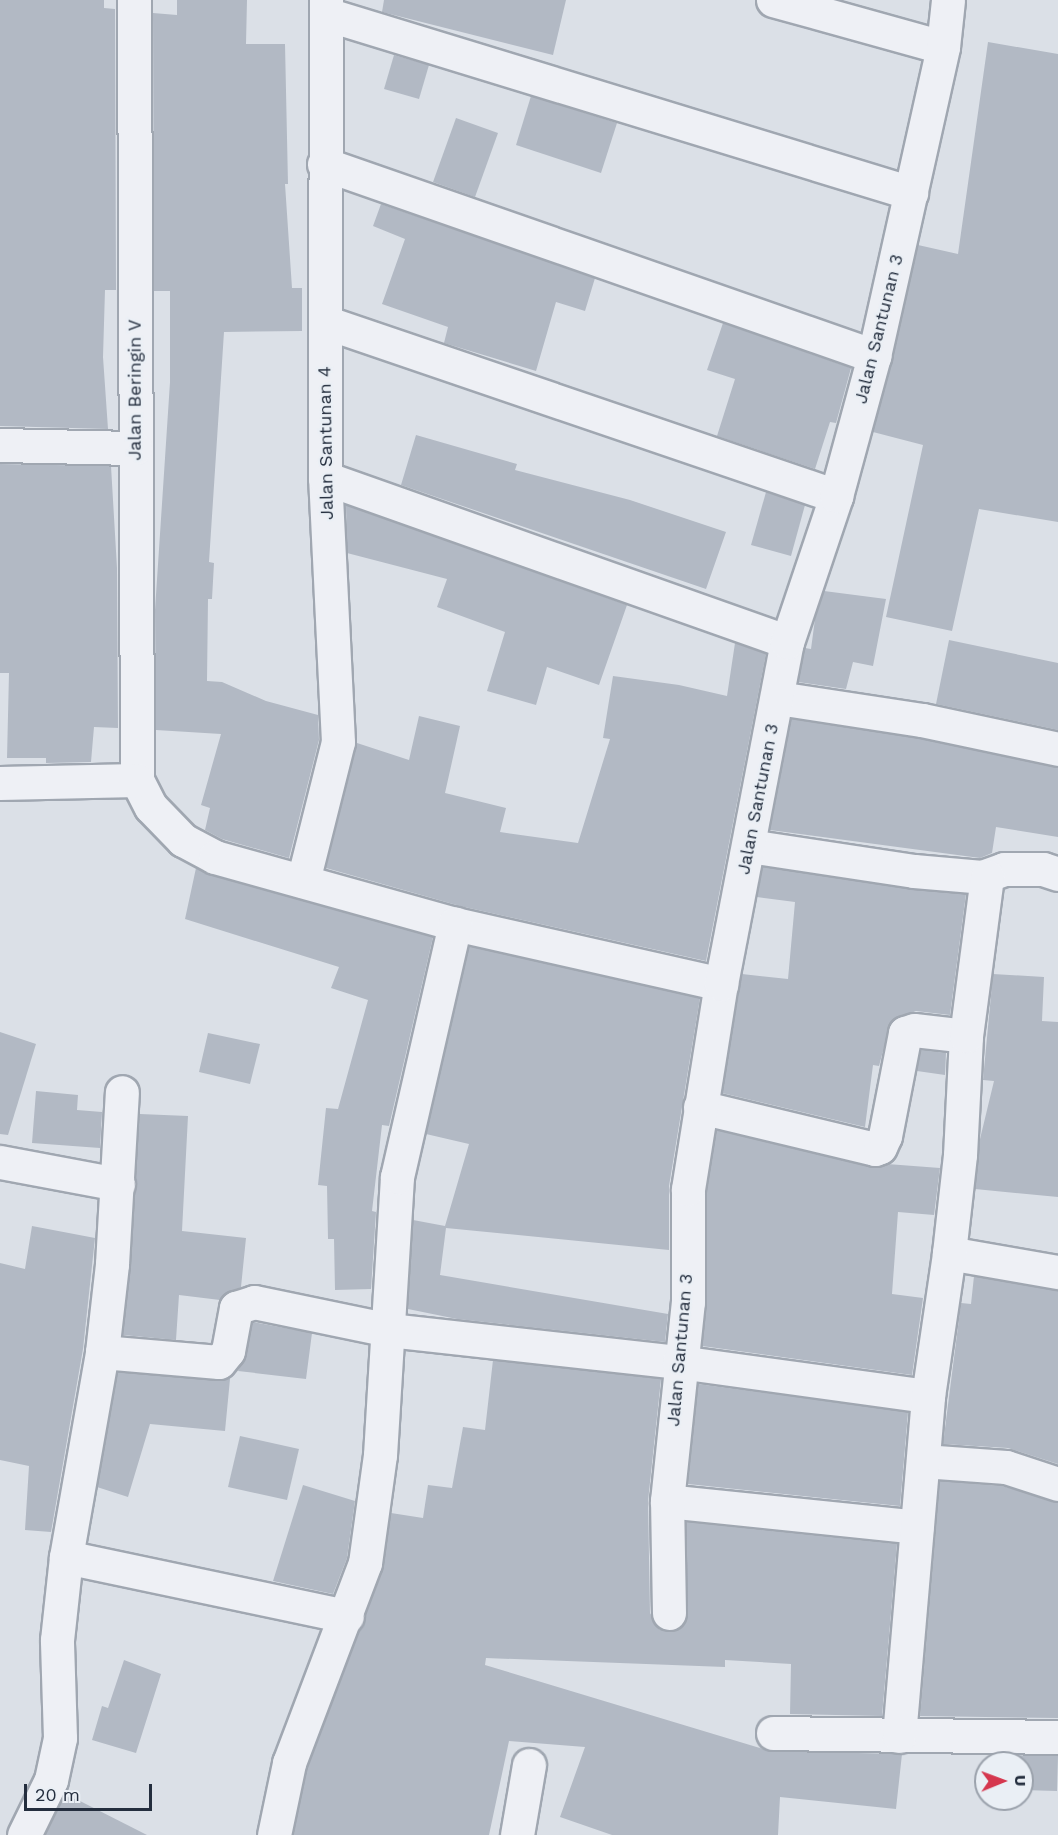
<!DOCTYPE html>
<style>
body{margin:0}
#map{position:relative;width:1058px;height:1835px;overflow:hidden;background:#dbe0e7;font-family:"Work Sans",sans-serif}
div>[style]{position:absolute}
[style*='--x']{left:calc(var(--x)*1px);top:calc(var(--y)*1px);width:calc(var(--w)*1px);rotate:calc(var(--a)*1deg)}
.building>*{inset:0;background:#b2b9c4}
.roads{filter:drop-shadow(2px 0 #a0a7b1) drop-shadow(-2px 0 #a0a7b1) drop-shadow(0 2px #a0a7b1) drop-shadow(0 -2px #a0a7b1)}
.street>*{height:33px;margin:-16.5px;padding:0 16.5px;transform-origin:16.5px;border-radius:16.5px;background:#eef0f5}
span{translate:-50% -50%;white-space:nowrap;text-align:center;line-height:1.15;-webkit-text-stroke:4.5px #eaeff5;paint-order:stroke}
.street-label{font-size:18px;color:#242e3e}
.north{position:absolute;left:974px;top:1751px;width:60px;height:60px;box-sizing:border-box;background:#eaeff5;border:2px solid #9ba2ac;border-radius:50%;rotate:89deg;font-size:16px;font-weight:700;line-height:24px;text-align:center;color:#242e3e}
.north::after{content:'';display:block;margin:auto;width:21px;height:27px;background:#d5374e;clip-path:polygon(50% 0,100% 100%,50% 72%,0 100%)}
.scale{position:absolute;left:24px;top:1784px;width:128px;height:27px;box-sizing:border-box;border:3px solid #242e3e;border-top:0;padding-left:8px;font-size:18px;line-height:21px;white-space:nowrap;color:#242e3e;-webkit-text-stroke:4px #eaeff5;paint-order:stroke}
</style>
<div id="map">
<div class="building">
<div style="clip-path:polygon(0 0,104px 0,104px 8px,115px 9px,116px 290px,105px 290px,103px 357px,108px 429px,0 426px)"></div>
<div style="clip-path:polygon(177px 0,247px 0,246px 44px,285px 44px,288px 184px,285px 184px,292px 288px,302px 288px,302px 331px,224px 332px,209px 562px,214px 563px,212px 599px,208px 599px,207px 681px,222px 682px,266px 701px,318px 715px,319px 740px,289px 858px,222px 839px,205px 830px,210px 808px,201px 805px,221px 734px,156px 730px,155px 610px,170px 382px,170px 291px,154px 291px,153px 13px,177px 15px)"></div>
<div style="clip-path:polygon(384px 0,566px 0,553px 55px,382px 12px)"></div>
<div style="clip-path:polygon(988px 42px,1058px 54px,1058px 522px,979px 509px,952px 631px,886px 617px,923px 445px,873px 432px,918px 245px,958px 254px)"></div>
<div style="clip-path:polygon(394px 55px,429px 65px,419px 99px,384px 89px)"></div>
<div style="clip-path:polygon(531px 96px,617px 123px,601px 173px,516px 145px)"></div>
<div style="clip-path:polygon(456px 118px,498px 133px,475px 197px,433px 182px)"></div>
<div style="clip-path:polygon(381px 204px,595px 278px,585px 311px,556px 302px,536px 371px,444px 343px,448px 327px,382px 304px,405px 239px,373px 226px)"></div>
<div style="clip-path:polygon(723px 323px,851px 368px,836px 423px,830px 422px,815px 469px,717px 436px,735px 379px,707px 370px)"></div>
<div style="clip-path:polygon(416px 435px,517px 464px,515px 470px,630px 500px,726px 532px,706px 589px,401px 485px)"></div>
<div style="clip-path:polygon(0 464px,111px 466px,117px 568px,118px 728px,94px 727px,91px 762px,46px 763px,46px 758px,7px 758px,9px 673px,0 673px)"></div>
<div style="clip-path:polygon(766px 492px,805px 505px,791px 556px,751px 545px)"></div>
<div style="clip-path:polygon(346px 505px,627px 605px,599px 685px,547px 667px,536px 705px,487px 691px,505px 632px,437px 607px,447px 579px,347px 553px)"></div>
<div style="clip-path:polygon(824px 591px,886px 599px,873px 666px,853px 662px,846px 689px,798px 682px,805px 648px,811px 649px,815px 619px)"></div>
<div style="clip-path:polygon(949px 640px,1058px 663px,1058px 730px,936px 704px)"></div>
<div style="clip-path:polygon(735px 643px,766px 654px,706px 961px,460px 906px,326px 868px,357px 743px,409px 760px,419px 716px,460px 726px,445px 793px,506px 808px,500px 832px,578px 843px,610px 739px,603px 738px,613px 676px,679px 685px,727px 696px)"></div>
<div style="clip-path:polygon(791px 719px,919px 738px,1058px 767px,1058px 837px,996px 827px,992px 853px,980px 858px,770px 830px)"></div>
<div style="clip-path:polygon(763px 867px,966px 894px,950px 1015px,916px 1011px,891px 1021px,879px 1066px,873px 1065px,865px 1127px,722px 1093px,742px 974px,788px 979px,795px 902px,757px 897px)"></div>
<div style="clip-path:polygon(196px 868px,433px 937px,389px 1126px,382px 1125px,372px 1211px,376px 1212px,371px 1289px,335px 1290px,334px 1239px,328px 1239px,327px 1186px,318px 1185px,326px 1108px,338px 1109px,368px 1000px,331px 988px,339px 967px,185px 919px)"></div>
<div style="clip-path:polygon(469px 946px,700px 998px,669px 1186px,669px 1250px,446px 1228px,440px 1275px,668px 1314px,665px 1342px,457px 1319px,408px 1309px,413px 1220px,445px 1226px,469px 1144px,426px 1134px)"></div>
<div style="clip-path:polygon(993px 974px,1044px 977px,1042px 1021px,1058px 1022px,1058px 1197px,975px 1189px,980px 1139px,994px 1081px,983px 1080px)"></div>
<div style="clip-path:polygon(0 1032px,36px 1044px,8px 1135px,0 1134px)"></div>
<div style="clip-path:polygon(208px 1033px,260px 1044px,250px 1084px,199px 1072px)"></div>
<div style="clip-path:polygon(921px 1050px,946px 1053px,945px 1075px,917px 1071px)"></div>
<div style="clip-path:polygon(36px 1091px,78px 1095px,77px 1110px,102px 1112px,100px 1148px,32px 1143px)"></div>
<div style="clip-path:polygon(140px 1114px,188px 1116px,182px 1231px,246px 1238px,241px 1287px,220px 1300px,179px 1295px,176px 1340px,123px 1335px)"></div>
<div style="clip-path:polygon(716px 1130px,871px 1167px,887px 1164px,940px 1168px,934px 1215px,898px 1212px,892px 1294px,923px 1298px,912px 1375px,702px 1346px,707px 1302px,707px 1191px)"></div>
<div style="clip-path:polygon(32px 1226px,95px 1238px,83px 1349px,51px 1532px,25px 1530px,29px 1466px,0 1460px,0 1263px,25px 1269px)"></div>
<div style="clip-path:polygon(974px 1276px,1058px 1290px,1058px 1464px,1008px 1448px,943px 1444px,961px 1303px,971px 1304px)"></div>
<div style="clip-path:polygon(252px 1322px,312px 1333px,306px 1379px,238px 1371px,246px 1354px)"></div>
<div style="clip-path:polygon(493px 1360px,661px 1379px,648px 1501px,650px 1613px,660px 1630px,679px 1629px,688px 1613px,686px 1522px,897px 1544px,882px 1716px,790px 1714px,791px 1664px,725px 1660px,725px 1667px,486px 1658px,485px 1665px,770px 1751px,902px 1754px,896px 1809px,780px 1797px,778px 1835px,612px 1835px,560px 1817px,585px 1747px,509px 1741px,489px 1835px,293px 1835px,307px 1768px,383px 1569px,391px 1513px,423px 1518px,428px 1485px,452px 1488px,463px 1427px,485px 1430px)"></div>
<div style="clip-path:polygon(117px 1372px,230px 1379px,225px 1431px,150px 1424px,128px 1497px,97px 1487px)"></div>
<div style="clip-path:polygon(698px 1384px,908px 1412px,900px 1506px,688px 1484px)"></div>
<div style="clip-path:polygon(240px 1436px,299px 1449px,287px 1500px,228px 1487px)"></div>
<div style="clip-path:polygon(940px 1481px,1002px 1486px,1058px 1502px,1058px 1718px,920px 1716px)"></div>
<div style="clip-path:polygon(303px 1485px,355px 1501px,347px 1558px,333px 1594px,273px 1581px)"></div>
<div style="clip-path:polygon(124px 1660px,161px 1674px,136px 1753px,92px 1740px,102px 1706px,108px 1708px)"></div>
<div style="clip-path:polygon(1001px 1755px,1058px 1756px,1057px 1791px,1022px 1790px,1022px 1763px,1001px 1763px)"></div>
<div style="clip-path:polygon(64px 1796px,78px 1800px,147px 1835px,45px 1835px)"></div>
</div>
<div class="roads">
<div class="street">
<div style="--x:134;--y:0;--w:780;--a:89.78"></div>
<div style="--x:137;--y:780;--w:30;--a:63"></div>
<div style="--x:151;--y:807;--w:46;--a:45.9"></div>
<div style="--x:183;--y:840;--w:36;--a:28"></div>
<div style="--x:215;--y:857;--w:249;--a:15.6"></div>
<div style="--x:455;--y:924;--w:273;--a:12.7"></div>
<div style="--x:773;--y:0;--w:176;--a:15.5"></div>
<div style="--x:326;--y:14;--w:612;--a:17.01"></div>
<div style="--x:324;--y:164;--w:583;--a:19.24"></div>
<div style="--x:325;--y:322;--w:540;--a:18.8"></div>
<div style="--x:0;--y:445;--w:135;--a:1.3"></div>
<div style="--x:325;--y:478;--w:490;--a:19.5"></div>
<div style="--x:778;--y:698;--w:146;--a:8.7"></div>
<div style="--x:922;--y:720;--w:139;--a:12"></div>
<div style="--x:0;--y:783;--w:137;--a:-1.3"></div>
<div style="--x:749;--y:846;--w:167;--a:8.6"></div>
<div style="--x:914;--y:871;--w:68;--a:5"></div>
<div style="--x:982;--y:877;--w:23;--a:-20"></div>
<div style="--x:1004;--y:869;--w:39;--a:0"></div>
<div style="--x:1043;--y:869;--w:16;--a:18"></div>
<div style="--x:303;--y:881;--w:143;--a:-75.9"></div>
<div style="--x:338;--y:742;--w:264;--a:-92.8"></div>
<div style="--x:325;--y:478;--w:478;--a:-89.9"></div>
<div style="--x:700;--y:1107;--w:180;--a:13.5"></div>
<div style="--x:875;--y:1149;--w:5;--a:-22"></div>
<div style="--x:880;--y:1147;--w:12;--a:-66"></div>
<div style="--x:885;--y:1136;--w:105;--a:-79"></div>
<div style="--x:905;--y:1033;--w:9;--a:-18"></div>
<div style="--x:914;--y:1030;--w:52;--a:6.6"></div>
<div style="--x:0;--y:1162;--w:120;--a:10.6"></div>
<div style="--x:949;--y:1253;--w:111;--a:9.9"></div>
<div style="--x:102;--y:1352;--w:117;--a:4.9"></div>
<div style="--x:219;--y:1362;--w:14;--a:-51"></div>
<div style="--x:228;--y:1351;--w:44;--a:-79.5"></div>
<div style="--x:236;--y:1308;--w:19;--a:-18"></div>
<div style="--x:254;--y:1302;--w:138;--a:11.7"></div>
<div style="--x:389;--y:1330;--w:292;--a:6.3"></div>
<div style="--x:679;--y:1362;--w:251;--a:7.8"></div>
<div style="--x:923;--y:1461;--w:83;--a:4.1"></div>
<div style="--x:1006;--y:1467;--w:55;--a:18.1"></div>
<div style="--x:667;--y:1501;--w:251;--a:5.9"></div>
<div style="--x:66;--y:1557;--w:287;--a:11.9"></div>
<div style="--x:669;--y:1613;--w:112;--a:-91"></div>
<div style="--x:667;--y:1501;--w:200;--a:-84"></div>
<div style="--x:688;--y:1302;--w:113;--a:-90"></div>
<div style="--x:688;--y:1189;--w:208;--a:-80.9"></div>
<div style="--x:721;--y:984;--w:348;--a:-79.1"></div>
<div style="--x:787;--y:642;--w:154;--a:-71.4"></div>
<div style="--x:836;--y:496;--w:145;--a:-74.8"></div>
<div style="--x:874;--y:356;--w:317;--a:-77.4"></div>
<div style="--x:943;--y:47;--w:47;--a:-83.9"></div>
<div style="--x:773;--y:1733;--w:285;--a:0.8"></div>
<div style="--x:899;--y:1736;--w:341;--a:-85.1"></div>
<div style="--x:928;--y:1396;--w:145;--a:-81.6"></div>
<div style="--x:949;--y:1253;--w:99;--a:-83.6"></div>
<div style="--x:960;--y:1155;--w:119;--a:-87.1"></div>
<div style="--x:966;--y:1036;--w:161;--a:-82.5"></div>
<div style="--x:24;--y:1835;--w:61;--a:-63.9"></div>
<div style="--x:51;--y:1780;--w:43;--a:-77.9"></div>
<div style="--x:60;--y:1738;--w:98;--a:-91.8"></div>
<div style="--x:57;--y:1640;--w:83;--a:-83.8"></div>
<div style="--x:66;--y:1557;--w:208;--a:-80"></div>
<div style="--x:102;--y:1352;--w:89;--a:-83.5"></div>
<div style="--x:112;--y:1264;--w:172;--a:-86.7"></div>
<div style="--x:274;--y:1835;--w:74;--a:-78.2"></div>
<div style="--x:289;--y:1763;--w:214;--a:-69.2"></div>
<div style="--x:365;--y:1563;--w:109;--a:-82.1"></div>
<div style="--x:380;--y:1455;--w:279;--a:-86.5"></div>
<div style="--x:397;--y:1177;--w:260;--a:-77.1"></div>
<div style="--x:517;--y:1835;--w:71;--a:-80.3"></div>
</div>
</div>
<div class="street-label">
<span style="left:879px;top:329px;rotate:-76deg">Jalan Santunan 3</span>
<span style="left:135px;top:390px;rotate:-90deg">Jalan Beringin V</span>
<span style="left:326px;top:443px;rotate:-91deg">Jalan Santunan 4</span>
<span style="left:758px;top:799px;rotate:-79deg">Jalan Santunan 3</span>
<span style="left:680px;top:1350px;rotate:-85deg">Jalan Santunan 3</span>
</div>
<div class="north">U</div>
<div class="scale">20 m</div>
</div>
